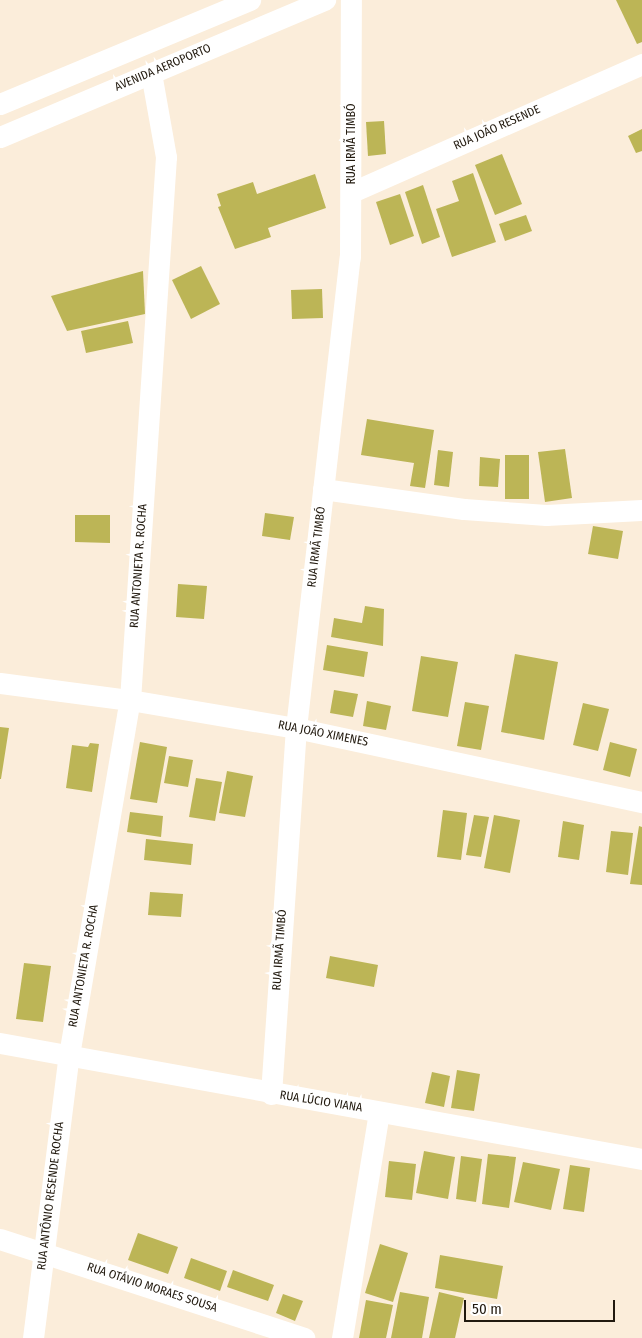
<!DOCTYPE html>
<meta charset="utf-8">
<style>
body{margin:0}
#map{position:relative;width:642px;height:1338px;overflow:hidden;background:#fbedda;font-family:"Fira Sans Condensed",sans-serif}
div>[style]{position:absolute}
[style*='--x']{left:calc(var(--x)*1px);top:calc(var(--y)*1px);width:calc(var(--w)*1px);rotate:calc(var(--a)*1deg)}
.building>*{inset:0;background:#bcb556}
.minor>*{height:21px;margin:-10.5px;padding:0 10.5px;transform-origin:10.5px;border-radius:10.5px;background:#fff}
span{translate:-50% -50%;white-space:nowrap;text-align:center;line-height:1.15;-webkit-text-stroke:5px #fff;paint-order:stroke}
.street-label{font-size:12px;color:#21190e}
.scale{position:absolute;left:464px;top:1300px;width:151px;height:22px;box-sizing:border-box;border:2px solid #21190e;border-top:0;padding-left:6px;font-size:15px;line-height:18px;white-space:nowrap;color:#21190e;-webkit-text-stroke:4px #fff;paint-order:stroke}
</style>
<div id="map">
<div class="building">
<div style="clip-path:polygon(616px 0,642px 0,642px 42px,637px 44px)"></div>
<div style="clip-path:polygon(384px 121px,386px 154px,368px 156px,366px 122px)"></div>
<div style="clip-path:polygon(642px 129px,642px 151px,636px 153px,628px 136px)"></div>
<div style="clip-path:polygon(502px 154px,522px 204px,495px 215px,475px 165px)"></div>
<div style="clip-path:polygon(473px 173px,496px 242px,452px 257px,436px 209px,459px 201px,452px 181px)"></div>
<div style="clip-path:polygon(315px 174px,326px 208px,268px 228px,271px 237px,235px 249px,218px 207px,221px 206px,217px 194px,253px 182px,257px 194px)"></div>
<div style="clip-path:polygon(423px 185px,440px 237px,422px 244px,405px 192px)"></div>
<div style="clip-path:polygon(400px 194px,414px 236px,390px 245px,376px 202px)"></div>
<div style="clip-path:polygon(526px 215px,532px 231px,505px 241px,499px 224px)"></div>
<div style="clip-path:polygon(201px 266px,220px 304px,191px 319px,172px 280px)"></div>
<div style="clip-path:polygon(143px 271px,145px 314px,67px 331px,51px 296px)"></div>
<div style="clip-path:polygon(322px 289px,323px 318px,292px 319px,291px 290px)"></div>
<div style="clip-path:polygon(128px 321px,133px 343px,86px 353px,81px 331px)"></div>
<div style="clip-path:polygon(367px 419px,434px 430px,425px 488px,410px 486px,414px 463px,361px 455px)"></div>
<div style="clip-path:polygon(565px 449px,572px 498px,545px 502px,538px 452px)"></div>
<div style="clip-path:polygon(438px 450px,453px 452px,449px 487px,434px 485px)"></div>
<div style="clip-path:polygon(505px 455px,529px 455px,529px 499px,505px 499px)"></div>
<div style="clip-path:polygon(480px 457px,500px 459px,498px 487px,479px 486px)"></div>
<div style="clip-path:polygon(265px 513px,294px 517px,290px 540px,262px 536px)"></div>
<div style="clip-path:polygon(75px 515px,110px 515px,110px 543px,75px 542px)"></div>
<div style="clip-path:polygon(593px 526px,623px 531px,618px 559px,588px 554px)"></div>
<div style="clip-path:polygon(178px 584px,207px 586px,204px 619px,176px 617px)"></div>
<div style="clip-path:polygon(365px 606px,384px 609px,383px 646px,331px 637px,334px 618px,362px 623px)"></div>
<div style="clip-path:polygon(327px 645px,368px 652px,364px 677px,323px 670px)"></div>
<div style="clip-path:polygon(515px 654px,558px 662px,544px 740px,501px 732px)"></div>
<div style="clip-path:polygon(421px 656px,458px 662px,448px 717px,412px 711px)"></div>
<div style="clip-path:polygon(334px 690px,358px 694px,353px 717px,330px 713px)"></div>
<div style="clip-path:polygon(367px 701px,391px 706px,386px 730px,363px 726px)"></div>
<div style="clip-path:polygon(465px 702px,489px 706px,481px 750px,457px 746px)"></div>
<div style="clip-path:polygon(583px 703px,609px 709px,598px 751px,573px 745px)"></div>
<div style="clip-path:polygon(0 727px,9px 728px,1px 779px,0 779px)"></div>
<div style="clip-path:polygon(140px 742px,167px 747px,157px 803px,130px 799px)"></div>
<div style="clip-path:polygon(610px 742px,637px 749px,630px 777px,603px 770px)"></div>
<div style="clip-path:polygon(90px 743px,99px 744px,92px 792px,66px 788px,72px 745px,88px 747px)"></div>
<div style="clip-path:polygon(169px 756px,193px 760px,188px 787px,164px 783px)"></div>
<div style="clip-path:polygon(227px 771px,253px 776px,245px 817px,219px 813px)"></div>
<div style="clip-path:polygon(196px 778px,222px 782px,215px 821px,189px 817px)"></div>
<div style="clip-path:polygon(443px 810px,467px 813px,461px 860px,437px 857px)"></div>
<div style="clip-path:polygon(130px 812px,163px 816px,161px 837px,127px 832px)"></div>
<div style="clip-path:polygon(474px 815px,489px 817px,481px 857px,466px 855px)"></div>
<div style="clip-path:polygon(494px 815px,520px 820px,510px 873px,484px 868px)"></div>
<div style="clip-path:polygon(563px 821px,584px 825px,579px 860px,558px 857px)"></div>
<div style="clip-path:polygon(639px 826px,642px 827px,642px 885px,630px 884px)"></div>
<div style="clip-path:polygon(611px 831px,633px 833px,628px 875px,606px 872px)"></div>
<div style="clip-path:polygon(146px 839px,193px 844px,191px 865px,144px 860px)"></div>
<div style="clip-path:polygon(150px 892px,183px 894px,181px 917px,148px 915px)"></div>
<div style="clip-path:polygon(330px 956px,378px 965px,374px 987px,326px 978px)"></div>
<div style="clip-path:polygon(24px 963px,51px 966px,43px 1022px,16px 1019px)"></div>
<div style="clip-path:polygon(457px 1070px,480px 1074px,474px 1111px,451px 1108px)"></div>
<div style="clip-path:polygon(432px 1072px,450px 1076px,444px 1107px,425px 1103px)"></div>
<div style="clip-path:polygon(424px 1151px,455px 1157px,448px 1199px,416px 1193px)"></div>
<div style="clip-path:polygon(488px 1154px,516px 1157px,509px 1208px,482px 1204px)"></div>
<div style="clip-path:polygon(461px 1156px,482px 1159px,476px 1202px,456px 1199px)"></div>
<div style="clip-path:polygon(389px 1161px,416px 1164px,412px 1200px,385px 1197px)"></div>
<div style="clip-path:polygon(523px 1162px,560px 1169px,551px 1210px,514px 1202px)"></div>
<div style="clip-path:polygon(570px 1165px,590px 1168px,584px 1212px,563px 1209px)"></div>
<div style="clip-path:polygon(138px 1233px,178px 1247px,168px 1274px,128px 1260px)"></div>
<div style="clip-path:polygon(380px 1244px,408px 1253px,393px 1302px,365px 1293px)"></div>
<div style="clip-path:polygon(440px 1255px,503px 1266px,497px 1299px,435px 1288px)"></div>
<div style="clip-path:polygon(191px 1258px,227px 1271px,220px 1291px,184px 1278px)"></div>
<div style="clip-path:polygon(233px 1270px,274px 1285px,268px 1301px,227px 1287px)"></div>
<div style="clip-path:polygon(400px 1292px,429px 1297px,422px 1338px,391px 1338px)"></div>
<div style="clip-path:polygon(439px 1292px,464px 1298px,455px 1338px,429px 1338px)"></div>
<div style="clip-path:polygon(283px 1294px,303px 1301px,295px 1321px,276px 1313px)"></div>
<div style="clip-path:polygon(366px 1300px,393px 1305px,386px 1338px,359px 1338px)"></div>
</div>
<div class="minor">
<div style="--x:0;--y:104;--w:271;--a:-22.6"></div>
<div style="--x:0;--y:137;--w:353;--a:-22.9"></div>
<div style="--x:352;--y:192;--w:317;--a:-23.8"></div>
<div style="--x:323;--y:489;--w:142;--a:8.1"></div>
<div style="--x:464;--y:509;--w:82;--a:4.2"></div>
<div style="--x:546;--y:515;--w:96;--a:-3"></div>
<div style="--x:0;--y:683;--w:131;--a:7.5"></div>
<div style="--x:130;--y:700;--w:168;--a:9.6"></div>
<div style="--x:296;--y:728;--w:354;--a:12.1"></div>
<div style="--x:0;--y:1043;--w:652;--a:10.24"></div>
<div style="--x:271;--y:1094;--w:367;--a:-86.1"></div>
<div style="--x:296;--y:728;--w:474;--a:-83.5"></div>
<div style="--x:350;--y:257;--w:257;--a:-89.8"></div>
<div style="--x:0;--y:1239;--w:320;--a:18"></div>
<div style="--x:33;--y:1338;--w:285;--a:-82.8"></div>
<div style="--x:69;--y:1055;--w:360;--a:-80.3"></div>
<div style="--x:130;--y:700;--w:544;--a:-86.21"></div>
<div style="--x:166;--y:157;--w:85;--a:-100.1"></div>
<div style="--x:342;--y:1338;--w:229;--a:-80.7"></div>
</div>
<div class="street-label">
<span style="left:163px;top:68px;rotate:-23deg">AVENIDA AEROPORTO</span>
<span style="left:497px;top:128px;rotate:-24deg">RUA JOÃO RESENDE</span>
<span style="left:352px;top:144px;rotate:-90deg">RUA IRMÃ TIMBÓ</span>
<span style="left:317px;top:547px;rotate:-83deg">RUA IRMÃ TIMBÓ</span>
<span style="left:139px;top:566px;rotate:-86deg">RUA ANTONIETA R. ROCHA</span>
<span style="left:323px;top:734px;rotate:11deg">RUA JOÃO XIMENES</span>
<span style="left:280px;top:950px;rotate:-86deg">RUA IRMÃ TIMBÓ</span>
<span style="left:84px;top:966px;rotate:-80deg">RUA ANTONIETA R. ROCHA</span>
<span style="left:321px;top:1102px;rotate:9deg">RUA LÚCIO VIANA</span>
<span style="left:51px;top:1196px;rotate:-83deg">RUA ANTÔNIO RESENDE ROCHA</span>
<span style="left:152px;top:1288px;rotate:18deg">RUA OTÁVIO MORAES SOUSA</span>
</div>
<div class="scale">50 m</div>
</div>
